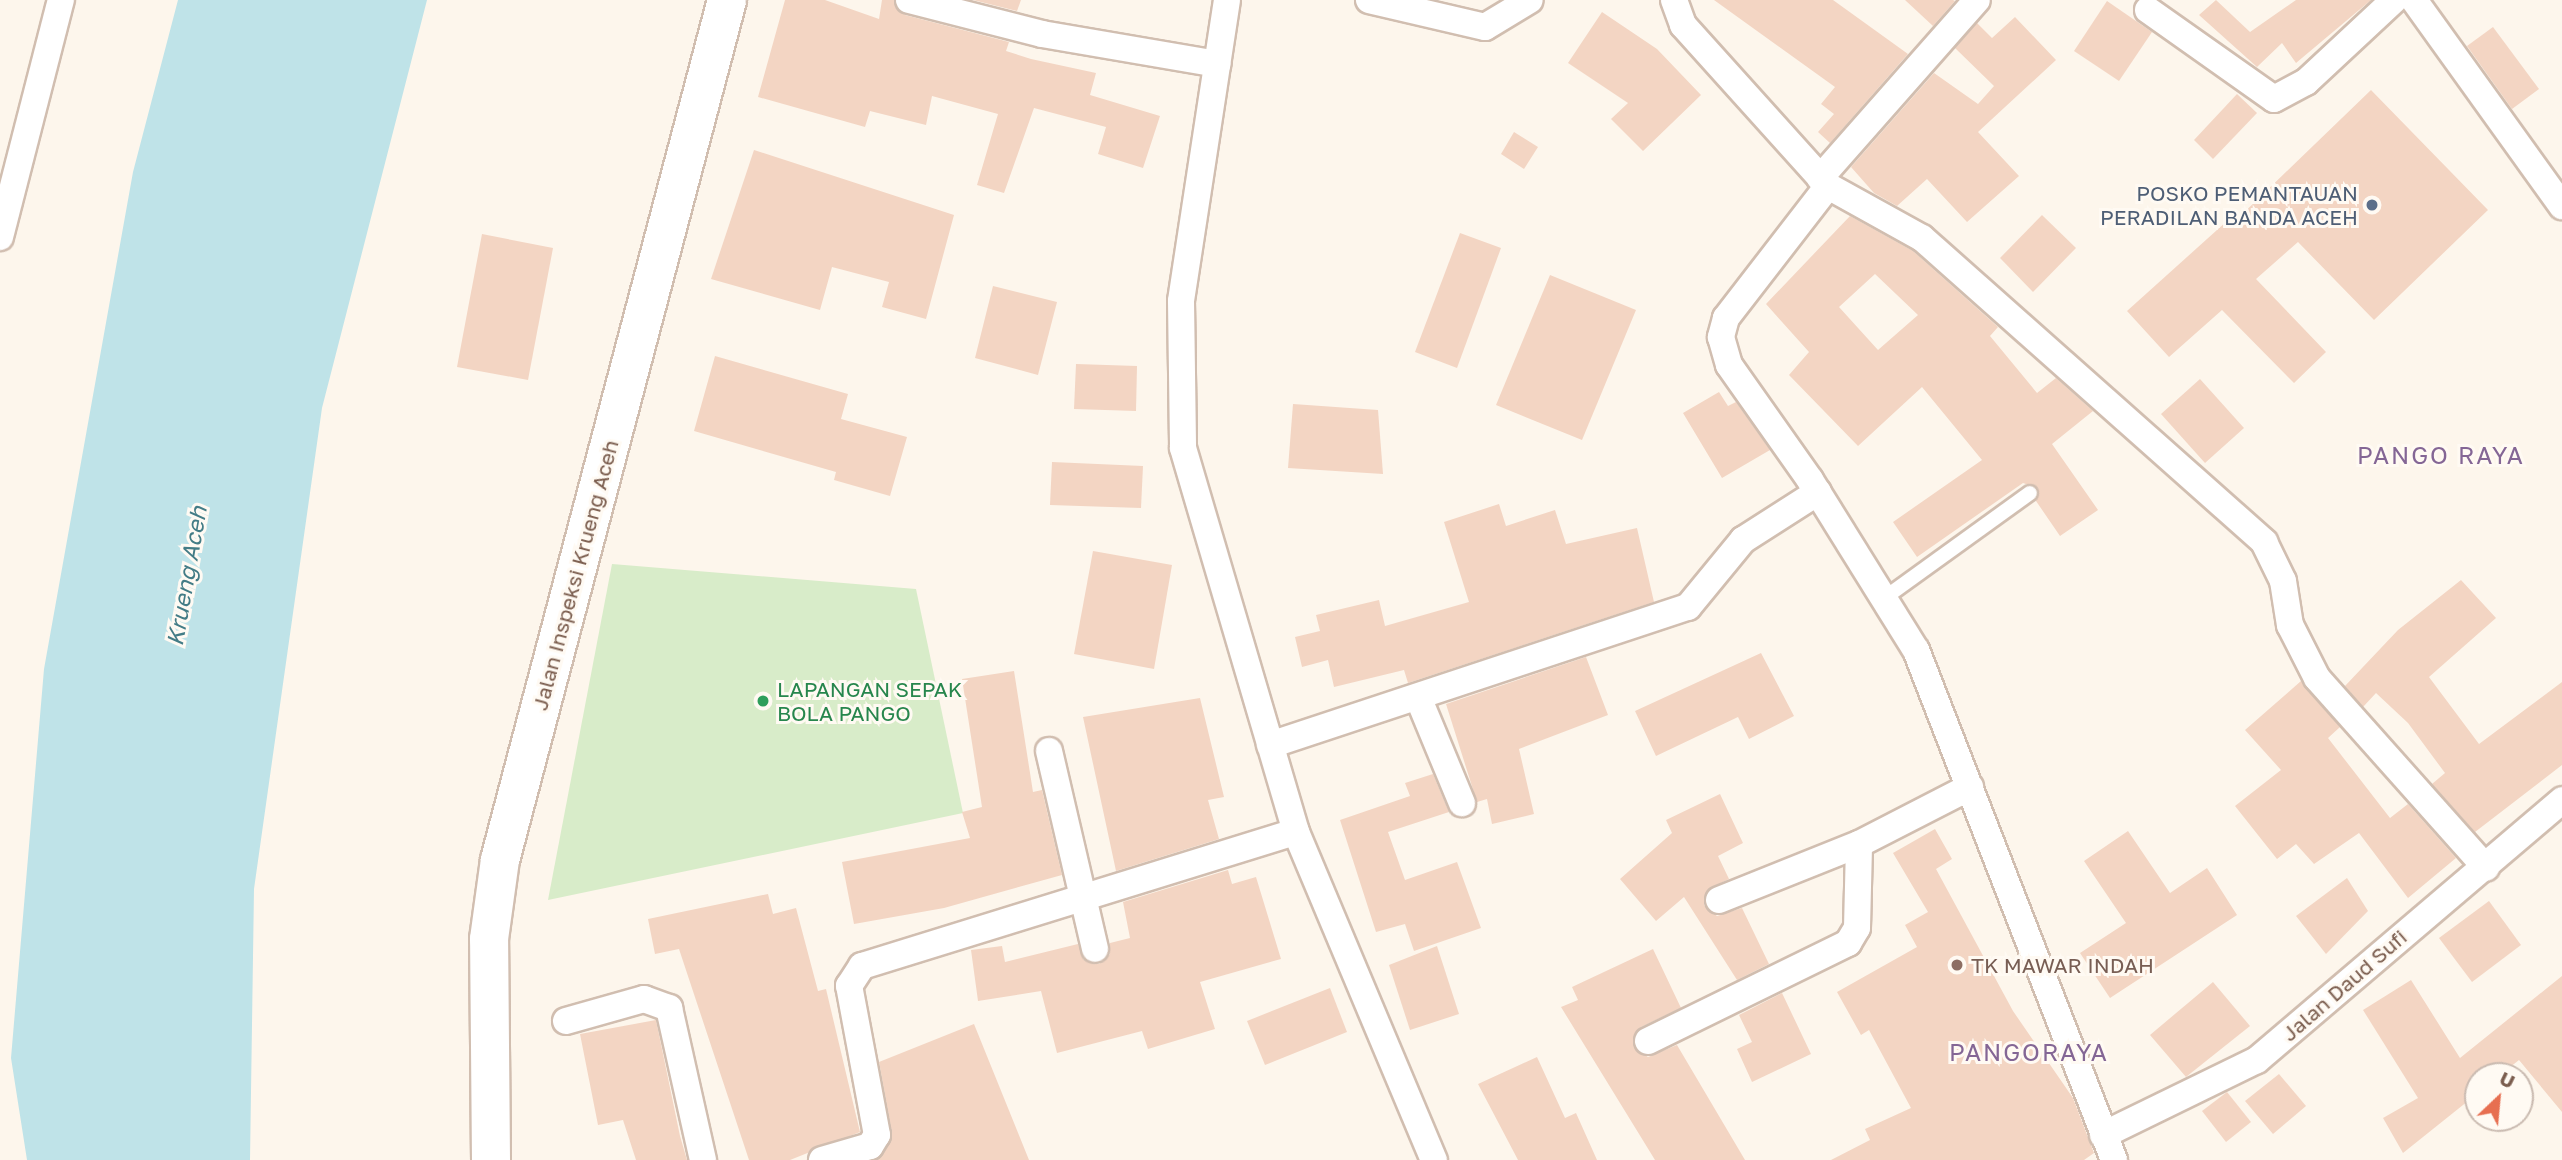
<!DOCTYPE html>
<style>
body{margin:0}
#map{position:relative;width:2562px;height:1160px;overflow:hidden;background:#fdf6ec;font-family:"Golos Text",sans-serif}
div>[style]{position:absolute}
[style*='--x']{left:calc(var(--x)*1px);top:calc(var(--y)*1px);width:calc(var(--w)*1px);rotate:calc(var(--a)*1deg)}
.green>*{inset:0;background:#d8ecc9}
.water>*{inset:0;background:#bfe3e8}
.building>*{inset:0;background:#f3d5c3}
.roads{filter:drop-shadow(2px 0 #d1beb0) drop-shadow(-2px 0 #d1beb0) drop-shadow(0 2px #d1beb0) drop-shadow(0 -2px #d1beb0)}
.lane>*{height:14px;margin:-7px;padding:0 7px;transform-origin:7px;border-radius:7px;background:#fff}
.street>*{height:26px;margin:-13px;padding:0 13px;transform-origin:13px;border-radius:13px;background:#fff}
.secondary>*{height:38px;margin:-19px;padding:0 19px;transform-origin:19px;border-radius:19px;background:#fff}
.dots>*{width:19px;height:19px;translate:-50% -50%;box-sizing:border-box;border:4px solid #fffaf3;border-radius:50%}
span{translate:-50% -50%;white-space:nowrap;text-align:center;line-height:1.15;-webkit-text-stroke:6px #fffaf3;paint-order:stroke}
.service-label{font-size:21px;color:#4e5e75}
.right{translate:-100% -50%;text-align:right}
.street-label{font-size:21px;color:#7a5c4d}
.leisure-label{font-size:21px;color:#27864d}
.left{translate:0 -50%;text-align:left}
.education-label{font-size:21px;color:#785e54}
.water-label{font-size:23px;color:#437c86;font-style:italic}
.quarter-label{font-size:24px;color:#846695;letter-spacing:2px}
.north{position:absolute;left:2464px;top:1062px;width:70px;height:70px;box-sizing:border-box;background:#fffaf3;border:2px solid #cabbb1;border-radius:50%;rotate:26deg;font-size:19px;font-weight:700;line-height:28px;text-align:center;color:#7a5c4d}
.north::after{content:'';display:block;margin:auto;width:24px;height:32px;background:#e76f51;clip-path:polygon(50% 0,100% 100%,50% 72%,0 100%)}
</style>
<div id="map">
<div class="green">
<div style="clip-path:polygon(612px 564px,916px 589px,963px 813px,548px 900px)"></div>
</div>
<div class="water">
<div style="clip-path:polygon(178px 0,427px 0,322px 408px,254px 889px,250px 1160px,27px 1160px,11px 1058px,44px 669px,133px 172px)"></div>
</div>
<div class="building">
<div style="clip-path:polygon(785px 0,825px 0,879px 19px,882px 0,894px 0,905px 15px,1009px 42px,1006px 51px,1031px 59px,1096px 73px,1090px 95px,1160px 116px,1143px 168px,1098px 154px,1106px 127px,1034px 108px,1004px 193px,977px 185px,998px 114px,932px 96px,926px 125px,870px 111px,865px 127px,758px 97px)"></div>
<div style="clip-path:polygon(973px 0,1021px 0,1017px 11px)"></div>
<div style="clip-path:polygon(1714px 0,1833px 0,1908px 54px,1830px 143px,1818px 132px,1834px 114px,1821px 104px,1835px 87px)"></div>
<div style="clip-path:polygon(1905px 0,1953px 0,1955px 1px,1933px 26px)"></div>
<div style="clip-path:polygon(2216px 0,2250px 32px,2296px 0,2371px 0,2296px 63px,2282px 43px,2257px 67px,2199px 15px)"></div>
<div style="clip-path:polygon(2107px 1px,2152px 32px,2119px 81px,2074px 51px)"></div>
<div style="clip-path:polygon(1602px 12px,1657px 49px,1701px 95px,1643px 151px,1611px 119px,1628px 103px,1568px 63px)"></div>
<div style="clip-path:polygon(2015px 17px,2056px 60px,1978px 132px,2019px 176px,1967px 222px,1927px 179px,1897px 206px,1874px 193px,1851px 167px,1934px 73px,1978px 104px,1994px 86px,1955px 48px,1977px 23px,1992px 38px)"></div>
<div style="clip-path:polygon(2493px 27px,2539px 89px,2512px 109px,2467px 46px)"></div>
<div style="clip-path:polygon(2371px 90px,2488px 210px,2374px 320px,2298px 242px,2256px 279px,2326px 352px,2294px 383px,2222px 310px,2169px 357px,2127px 311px,2227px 221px,2231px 225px)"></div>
<div style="clip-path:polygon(2237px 94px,2257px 113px,2213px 159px,2194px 140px)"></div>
<div style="clip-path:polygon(1514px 132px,1538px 147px,1524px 169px,1501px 154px)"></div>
<div style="clip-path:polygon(754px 150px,954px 215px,926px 319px,882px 307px,889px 282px,832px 267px,820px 310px,711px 279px)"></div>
<div style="clip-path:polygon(2042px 215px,2076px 248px,2033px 292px,2000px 258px)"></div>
<div style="clip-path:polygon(evenodd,1850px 216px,1913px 251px,1998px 327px,1990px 336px,2037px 393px,2056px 378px,2093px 411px,2052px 444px,2098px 510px,2060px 536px,2036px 501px,2038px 488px,2023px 483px,1917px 557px,1893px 522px,1982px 460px,1922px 387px,1858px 446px,1789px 375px,1809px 352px,1766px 304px,1850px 216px,1875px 274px,1918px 315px,1878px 350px,1839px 307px,1875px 274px)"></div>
<div style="clip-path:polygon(1460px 233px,1501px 248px,1457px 368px,1415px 352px)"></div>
<div style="clip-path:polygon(482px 234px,553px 248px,528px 380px,457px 367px)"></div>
<div style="clip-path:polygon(1550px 275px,1636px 310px,1582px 440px,1496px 405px)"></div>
<div style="clip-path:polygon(993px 286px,1057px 302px,1038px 375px,975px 358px)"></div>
<div style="clip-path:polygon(715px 356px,848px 394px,841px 419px,907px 437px,890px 496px,834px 480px,836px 472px,694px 431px)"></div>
<div style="clip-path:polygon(1076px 364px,1137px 366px,1136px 411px,1074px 409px)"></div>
<div style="clip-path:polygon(2200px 379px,2244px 428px,2205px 463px,2161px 414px)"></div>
<div style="clip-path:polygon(1719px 392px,1728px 406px,1736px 402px,1770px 450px,1722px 478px,1683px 413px)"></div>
<div style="clip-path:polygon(1293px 404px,1378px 410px,1383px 474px,1288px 468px)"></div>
<div style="clip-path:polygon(1052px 462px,1143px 466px,1141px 508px,1050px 505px)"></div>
<div style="clip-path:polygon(1499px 504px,1506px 526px,1555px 510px,1566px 544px,1637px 528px,1654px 602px,1408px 683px,1404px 670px,1334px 687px,1328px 660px,1302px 667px,1295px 637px,1320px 631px,1316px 615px,1379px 600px,1385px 626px,1469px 602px,1444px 522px)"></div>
<div style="clip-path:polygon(1093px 551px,1172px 565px,1154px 669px,1074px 654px)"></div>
<div style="clip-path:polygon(2461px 580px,2496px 618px,2429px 677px,2479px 744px,2562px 682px,2562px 765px,2475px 832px,2432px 784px,2445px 773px,2408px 723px,2376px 693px,2363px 707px,2345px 686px,2398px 630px)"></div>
<div style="clip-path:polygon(1761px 653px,1794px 716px,1749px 739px,1738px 717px,1656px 756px,1635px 711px)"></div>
<div style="clip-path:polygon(1586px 657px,1608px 715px,1519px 749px,1534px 814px,1492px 824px,1487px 799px,1477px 802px,1446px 704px)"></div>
<div style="clip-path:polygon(1014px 671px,1033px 792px,1042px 790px,1062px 875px,944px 908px,854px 924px,842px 862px,970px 838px,962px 812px,982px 807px,962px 679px)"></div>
<div style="clip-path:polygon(2301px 681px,2340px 727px,2328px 738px,2390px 818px,2408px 804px,2456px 858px,2408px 898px,2359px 833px,2314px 864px,2296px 844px,2277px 859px,2235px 806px,2281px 770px,2245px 730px)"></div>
<div style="clip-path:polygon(1200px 698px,1224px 797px,1208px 800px,1219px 839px,1116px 871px,1083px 717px)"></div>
<div style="clip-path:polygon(1433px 774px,1449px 812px,1388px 832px,1405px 880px,1457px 862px,1481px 928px,1414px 951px,1405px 924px,1376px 932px,1340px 820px,1410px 796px,1405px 783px)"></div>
<div style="clip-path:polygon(1720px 794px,1743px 843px,1718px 856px,1729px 879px,1707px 890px,1704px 905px,1717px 916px,1742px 908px,1769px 964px,1737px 980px,1684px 897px,1656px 921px,1620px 879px,1672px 833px,1666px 820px)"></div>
<div style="clip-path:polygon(1935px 829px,1952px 859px,1936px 869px,2013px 1011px,2073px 1098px,2094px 1153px,2084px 1160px,1831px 1160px,1870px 1140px,1865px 1129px,1911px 1108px,1869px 1030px,1861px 1035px,1837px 992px,1917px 947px,1905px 925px,1928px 912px,1893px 853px)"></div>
<div style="clip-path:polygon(2128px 831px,2170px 893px,2207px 868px,2237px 915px,2110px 998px,2080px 953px,2126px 923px,2084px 861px)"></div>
<div style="clip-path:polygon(1228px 870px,1232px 884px,1256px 877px,1281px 959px,1200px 982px,1215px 1029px,1148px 1049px,1142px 1031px,1057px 1053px,1041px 991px,978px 1001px,971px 950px,1002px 946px,1005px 962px,1078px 944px,1084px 960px,1099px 964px,1110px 954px,1110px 943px,1130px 938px,1123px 902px)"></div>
<div style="clip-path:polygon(2347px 878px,2368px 911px,2326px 954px,2296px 916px)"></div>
<div style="clip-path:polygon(768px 894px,773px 914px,796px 908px,818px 991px,826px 989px,860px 1132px,790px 1160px,749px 1160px,679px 949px,655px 954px,648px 919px)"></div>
<div style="clip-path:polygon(2489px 901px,2521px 945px,2472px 982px,2439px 938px)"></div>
<div style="clip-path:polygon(1437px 946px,1459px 1014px,1410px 1030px,1389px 965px)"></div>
<div style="clip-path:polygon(1653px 949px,1681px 1008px,1641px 1027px,1634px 1047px,1648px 1057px,1677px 1045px,1745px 1160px,1655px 1160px,1561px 1007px,1578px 1000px,1572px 987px)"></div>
<div style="clip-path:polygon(2562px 976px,2562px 1112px,2519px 1060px,2499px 1076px,2478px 1076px,2478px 1093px,2403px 1153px,2383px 1118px,2418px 1098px,2363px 1010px,2411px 980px,2460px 1058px)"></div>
<div style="clip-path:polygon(2213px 982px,2250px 1026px,2186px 1077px,2150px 1035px)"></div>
<div style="clip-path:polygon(1330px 988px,1347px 1032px,1265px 1065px,1247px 1021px)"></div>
<div style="clip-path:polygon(1782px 993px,1811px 1054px,1752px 1082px,1737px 1049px,1752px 1042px,1739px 1015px)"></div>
<div style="clip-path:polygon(656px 1020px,680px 1136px,687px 1160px,636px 1160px,623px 1120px,598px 1125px,580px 1034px)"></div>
<div style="clip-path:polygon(974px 1024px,1029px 1160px,876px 1160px,892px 1133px,879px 1062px)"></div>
<div style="clip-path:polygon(1537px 1057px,1565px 1118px,1576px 1113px,1597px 1160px,1518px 1160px,1478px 1084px)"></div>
<div style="clip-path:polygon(2279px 1074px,2306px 1106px,2273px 1134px,2245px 1101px)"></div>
<div style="clip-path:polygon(2227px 1092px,2251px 1122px,2226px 1142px,2202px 1111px)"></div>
</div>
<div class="roads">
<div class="lane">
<div style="--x:1883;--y:599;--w:181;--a:-35.8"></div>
</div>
<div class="street">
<div style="--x:909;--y:0;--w:137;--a:14.3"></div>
<div style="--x:1042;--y:34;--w:178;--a:9.7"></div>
<div style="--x:1227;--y:0;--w:304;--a:98.7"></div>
<div style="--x:1181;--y:301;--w:147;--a:89.2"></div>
<div style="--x:1183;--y:448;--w:400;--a:73.6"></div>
<div style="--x:1296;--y:832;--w:356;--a:67.2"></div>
<div style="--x:1369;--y:0;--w:119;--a:13.1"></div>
<div style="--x:1485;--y:27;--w:52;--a:-31"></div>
<div style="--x:1674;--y:0;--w:27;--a:70"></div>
<div style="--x:1683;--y:25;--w:217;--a:48"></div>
<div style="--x:1828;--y:186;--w:167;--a:127.7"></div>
<div style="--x:1726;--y:318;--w:20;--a:105"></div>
<div style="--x:1721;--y:337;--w:29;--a:74"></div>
<div style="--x:1729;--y:365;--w:141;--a:54.8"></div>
<div style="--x:1810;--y:480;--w:200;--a:58.1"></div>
<div style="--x:1916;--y:650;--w:547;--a:68.78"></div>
<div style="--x:2414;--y:0;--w:254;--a:54.3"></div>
<div style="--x:2148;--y:10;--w:154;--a:35.2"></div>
<div style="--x:2274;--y:99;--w:36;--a:-28"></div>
<div style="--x:2306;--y:82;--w:120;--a:-43"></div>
<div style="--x:1820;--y:178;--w:237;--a:-48.6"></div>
<div style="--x:1828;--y:186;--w:107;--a:29"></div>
<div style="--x:1922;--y:238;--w:458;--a:41.6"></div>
<div style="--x:2264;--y:542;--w:43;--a:64"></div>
<div style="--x:2283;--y:581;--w:45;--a:81"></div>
<div style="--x:2290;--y:625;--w:59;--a:63"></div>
<div style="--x:2317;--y:678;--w:254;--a:48.3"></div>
<div style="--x:0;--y:237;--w:245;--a:-75.6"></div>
<div style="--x:1418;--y:697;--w:115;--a:67.5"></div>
<div style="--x:1270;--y:745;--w:440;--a:-18.3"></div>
<div style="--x:1688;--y:607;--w:87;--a:-50.6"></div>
<div style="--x:1743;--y:540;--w:89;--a:-32.6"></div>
<div style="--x:1049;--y:751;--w:203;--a:76.9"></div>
<div style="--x:1719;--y:900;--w:151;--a:-21.8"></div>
<div style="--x:1859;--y:844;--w:125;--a:-27.2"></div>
<div style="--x:566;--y:1021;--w:81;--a:-15.8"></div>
<div style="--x:644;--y:999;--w:27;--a:20"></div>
<div style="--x:669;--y:1008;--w:156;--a:77.4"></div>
<div style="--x:1648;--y:1041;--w:223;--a:-26.1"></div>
<div style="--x:1848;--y:943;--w:17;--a:-59"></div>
<div style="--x:1857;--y:928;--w:84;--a:-88.6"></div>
<div style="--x:2103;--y:1135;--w:171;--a:-26"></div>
<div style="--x:2257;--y:1060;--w:401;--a:-40.4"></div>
<div style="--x:822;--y:1160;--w:50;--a:-16.3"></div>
<div style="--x:870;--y:1146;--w:13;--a:-58"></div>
<div style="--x:877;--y:1135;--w:152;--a:-100.6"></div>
<div style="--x:849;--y:986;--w:24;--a:-57"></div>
<div style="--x:862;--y:966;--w:454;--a:-17.2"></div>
</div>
<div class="secondary">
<div style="--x:491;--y:1160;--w:221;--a:-90.5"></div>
<div style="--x:489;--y:939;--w:80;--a:-82.1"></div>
<div style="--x:500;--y:860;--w:889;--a:-75.21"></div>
</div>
</div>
<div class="dots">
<div style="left:2372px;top:205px;background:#5c6f8a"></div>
<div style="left:763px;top:701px;background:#2e9e5b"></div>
<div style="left:1957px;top:965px;background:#8d6e63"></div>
</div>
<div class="service-label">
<span class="right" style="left:2358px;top:205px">POSKO PEMANTAUAN<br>PERADILAN BANDA ACEH</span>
</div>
<div class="street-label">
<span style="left:575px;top:575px;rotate:-75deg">Jalan Inspeksi Krueng Aceh</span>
<span style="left:2344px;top:985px;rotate:-41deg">Jalan Daud Sufi</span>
</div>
<div class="leisure-label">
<span class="left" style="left:777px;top:701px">LAPANGAN SEPAK<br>BOLA PANGO</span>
</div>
<div class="education-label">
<span class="left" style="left:1971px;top:965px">TK MAWAR INDAH</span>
</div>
<div class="water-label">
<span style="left:186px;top:576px;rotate:-80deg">Krueng Aceh</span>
</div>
<div class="quarter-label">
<span style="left:2441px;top:455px">PANGO RAYA</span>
<span style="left:2029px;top:1052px">PANGORAYA</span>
</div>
<div class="north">U</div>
</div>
